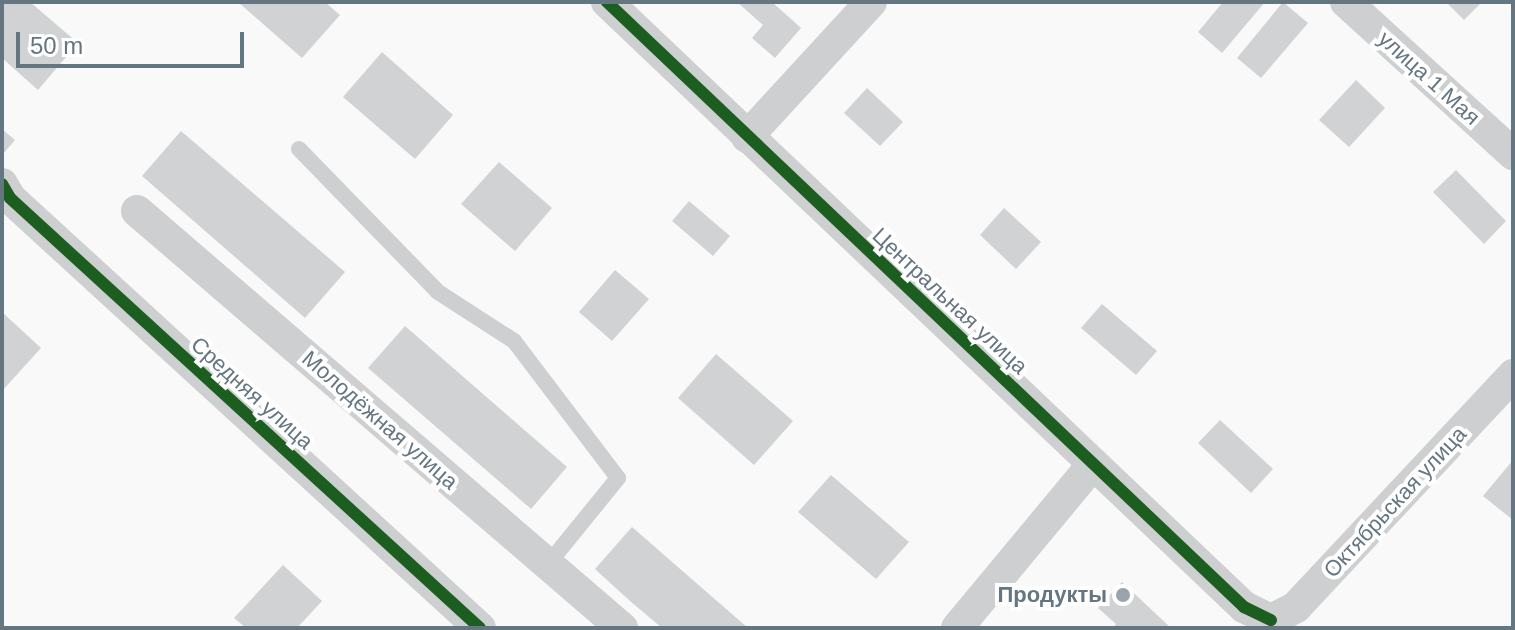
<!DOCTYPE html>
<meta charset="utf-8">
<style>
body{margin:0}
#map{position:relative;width:1515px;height:630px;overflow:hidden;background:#f9f9f9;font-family:Arial,sans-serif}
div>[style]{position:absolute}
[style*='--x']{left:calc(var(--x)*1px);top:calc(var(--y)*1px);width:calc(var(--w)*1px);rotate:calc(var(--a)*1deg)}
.building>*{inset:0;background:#d0d2d3}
.service>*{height:16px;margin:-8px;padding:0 8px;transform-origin:8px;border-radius:8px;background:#cecfd0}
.minor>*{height:32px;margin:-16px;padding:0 16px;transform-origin:16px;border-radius:16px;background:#cecfd0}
.cycleway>*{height:12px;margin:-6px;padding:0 6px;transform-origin:6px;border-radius:6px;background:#1b5e20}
.dots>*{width:22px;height:22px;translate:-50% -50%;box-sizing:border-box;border:4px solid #fff;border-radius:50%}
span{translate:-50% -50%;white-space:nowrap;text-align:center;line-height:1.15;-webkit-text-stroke:8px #fff;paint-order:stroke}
.street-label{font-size:22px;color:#657683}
.poi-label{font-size:22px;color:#657683;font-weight:700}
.right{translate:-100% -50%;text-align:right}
.frame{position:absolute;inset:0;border:4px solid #657683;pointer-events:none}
.scale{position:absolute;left:16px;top:32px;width:228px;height:36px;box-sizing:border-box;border:4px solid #657683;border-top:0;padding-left:10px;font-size:24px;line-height:28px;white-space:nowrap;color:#657683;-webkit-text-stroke:6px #fff;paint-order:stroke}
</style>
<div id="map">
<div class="building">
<div style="clip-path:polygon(2px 2px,30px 2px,78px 43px,38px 90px,2px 58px)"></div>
<div style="clip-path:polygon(238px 2px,325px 2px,340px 15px,302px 58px)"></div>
<div style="clip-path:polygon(737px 2px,772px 2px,801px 28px,775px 58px,752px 38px,763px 25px)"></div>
<div style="clip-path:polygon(1223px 2px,1265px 2px,1222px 53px,1198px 32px)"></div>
<div style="clip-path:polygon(1283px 2px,1308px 23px,1261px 78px,1237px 58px)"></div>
<div style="clip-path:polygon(1446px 2px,1482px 2px,1464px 20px)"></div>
<div style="clip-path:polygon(382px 52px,453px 115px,415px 159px,343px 97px)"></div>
<div style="clip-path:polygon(1356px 80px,1385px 108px,1349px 147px,1319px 120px)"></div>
<div style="clip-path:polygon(867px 88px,903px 122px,880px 146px,844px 113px)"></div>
<div style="clip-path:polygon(2px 129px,15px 140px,2px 155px)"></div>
<div style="clip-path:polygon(181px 131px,345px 272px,305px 318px,142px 176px)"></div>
<div style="clip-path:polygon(499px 162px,552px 208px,515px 251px,461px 204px)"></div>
<div style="clip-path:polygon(1456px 170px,1506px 221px,1484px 244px,1433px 192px)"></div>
<div style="clip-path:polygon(689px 201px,730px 236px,713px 256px,672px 221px)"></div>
<div style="clip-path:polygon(1004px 208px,1041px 242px,1016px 269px,980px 235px)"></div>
<div style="clip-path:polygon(615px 270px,649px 299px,612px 341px,579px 312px)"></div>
<div style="clip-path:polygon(1102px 304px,1157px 351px,1136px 375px,1081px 328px)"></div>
<div style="clip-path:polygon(2px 312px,41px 348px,2px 391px)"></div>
<div style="clip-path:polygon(405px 326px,567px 467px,531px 509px,368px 368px)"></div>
<div style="clip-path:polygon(716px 354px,793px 421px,754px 465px,678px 398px)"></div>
<div style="clip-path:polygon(1220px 420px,1273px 469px,1251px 493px,1198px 443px)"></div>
<div style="clip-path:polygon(1513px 460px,1513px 520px,1483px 496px)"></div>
<div style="clip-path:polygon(831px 475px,909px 542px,876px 579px,798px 512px)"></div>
<div style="clip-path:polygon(632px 527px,748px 628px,662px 628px,630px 601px,595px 569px)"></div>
<div style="clip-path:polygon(283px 565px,322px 601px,297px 628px,246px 628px,234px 618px)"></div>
<div style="clip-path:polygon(1122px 582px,1171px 628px,1113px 628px,1116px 624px,1098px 608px)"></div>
</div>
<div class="service">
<div style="--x:299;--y:149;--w:199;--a:45.8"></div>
<div style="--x:438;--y:292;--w:90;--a:32.8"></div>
<div style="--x:514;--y:341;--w:172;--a:52.8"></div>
<div style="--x:618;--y:478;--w:111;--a:129.1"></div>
</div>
<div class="minor">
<div style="--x:607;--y:2;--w:879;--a:43.52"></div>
<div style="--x:1244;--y:607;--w:30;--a:26"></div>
<div style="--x:1346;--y:2;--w:226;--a:42.3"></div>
<div style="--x:747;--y:137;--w:183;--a:-47.4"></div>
<div style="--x:2;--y:184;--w:16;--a:60"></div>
<div style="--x:10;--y:198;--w:637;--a:42.46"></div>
<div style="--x:137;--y:211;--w:640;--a:40.69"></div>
<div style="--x:1271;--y:620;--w:28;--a:-27"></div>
<div style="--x:1296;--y:607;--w:318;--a:-46.9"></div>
<div style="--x:957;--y:628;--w:213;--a:-50.3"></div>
</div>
<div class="cycleway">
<div style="--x:607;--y:2;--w:879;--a:43.52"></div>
<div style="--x:1244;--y:607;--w:30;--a:26"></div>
<div style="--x:2;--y:184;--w:16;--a:60"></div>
<div style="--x:10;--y:198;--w:637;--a:42.46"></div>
</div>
<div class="dots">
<div style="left:1123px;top:595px;background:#99a4ac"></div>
</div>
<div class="street-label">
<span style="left:1429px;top:78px;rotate:42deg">улица 1 Мая</span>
<span style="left:950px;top:301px;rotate:43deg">Центральная улица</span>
<span style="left:252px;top:393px;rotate:42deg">Средняя улица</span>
<span style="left:380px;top:420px;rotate:41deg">Молодёжная улица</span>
<span style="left:1395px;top:502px;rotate:-47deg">Октябрьская улица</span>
</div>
<div class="poi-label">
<span class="right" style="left:1107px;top:595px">Продукты</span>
</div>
<div class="frame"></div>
<div class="scale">50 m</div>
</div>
